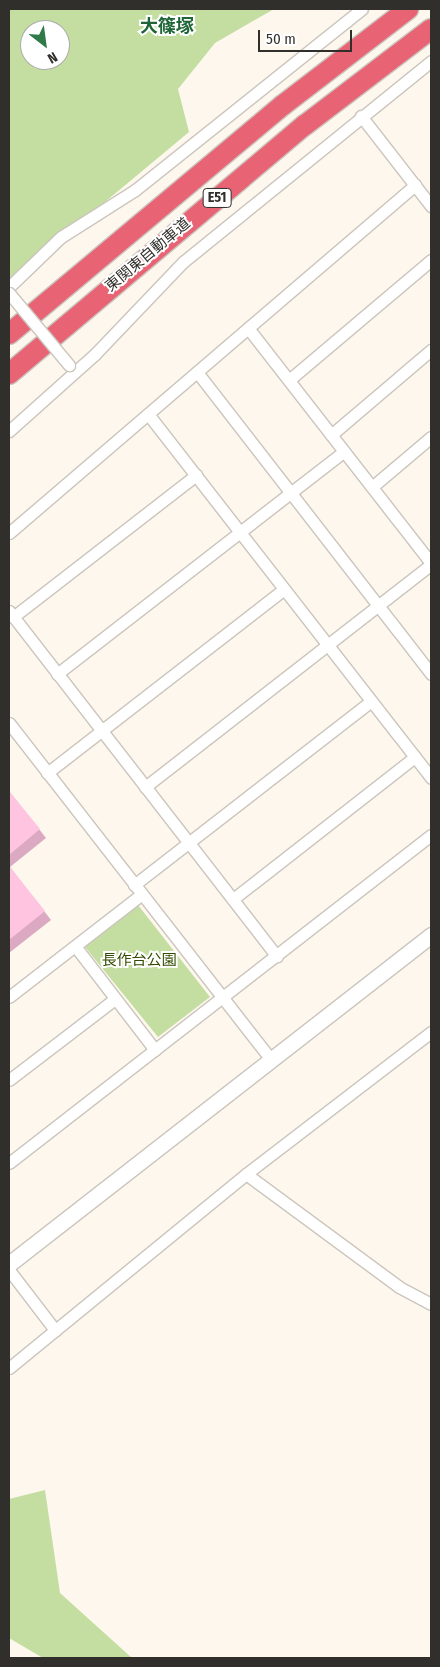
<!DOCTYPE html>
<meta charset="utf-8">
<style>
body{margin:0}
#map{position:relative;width:440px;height:1667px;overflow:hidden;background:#fdf7ee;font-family:"Fira Sans Condensed","Noto Sans JP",sans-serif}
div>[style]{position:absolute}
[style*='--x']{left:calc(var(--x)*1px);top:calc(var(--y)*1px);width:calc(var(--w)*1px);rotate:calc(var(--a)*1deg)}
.green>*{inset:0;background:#c4dea1}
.roads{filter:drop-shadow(1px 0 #cbc5bd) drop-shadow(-1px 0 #cbc5bd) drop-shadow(0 1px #cbc5bd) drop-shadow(0 -1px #cbc5bd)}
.street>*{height:11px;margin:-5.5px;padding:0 5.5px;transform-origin:5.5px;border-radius:5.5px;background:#fff}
.secondary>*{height:15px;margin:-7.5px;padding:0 7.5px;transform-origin:7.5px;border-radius:7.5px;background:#fff}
.highway>*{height:20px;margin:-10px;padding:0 10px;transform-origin:10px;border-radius:10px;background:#e86475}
.bridges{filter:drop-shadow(1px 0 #cbc5bd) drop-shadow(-1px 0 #cbc5bd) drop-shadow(0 1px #cbc5bd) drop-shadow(0 -1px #cbc5bd)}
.street-bridge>*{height:11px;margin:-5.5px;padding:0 5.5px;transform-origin:5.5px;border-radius:5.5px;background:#fff}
.wall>*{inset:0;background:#dba9c1}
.building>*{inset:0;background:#ffc5e0}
span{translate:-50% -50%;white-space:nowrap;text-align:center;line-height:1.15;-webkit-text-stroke:4px #fff;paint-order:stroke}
.shield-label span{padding:1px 4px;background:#fff;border:1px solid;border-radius:4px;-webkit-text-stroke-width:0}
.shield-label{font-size:14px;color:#312f2b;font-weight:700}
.street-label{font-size:15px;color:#312f2b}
.park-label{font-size:15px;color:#344c01}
.quarter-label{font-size:18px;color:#1f6538;font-weight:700}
.frame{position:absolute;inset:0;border:10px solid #312f2b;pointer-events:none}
.north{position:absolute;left:20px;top:20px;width:50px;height:50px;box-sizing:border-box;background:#fff;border:1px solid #adacaa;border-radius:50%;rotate:150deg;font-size:14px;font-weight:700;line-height:20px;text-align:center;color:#312f2b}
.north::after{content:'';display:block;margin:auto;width:18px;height:22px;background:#2f7a48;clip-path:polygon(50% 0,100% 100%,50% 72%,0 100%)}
.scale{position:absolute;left:258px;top:30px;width:94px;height:22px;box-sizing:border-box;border:2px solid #312f2b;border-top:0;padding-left:6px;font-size:15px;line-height:18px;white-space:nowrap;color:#312f2b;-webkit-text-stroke:4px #fff;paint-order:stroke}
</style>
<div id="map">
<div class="green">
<div style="clip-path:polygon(evenodd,9px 9px,274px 9px,215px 43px,178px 89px,189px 132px,9px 282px,9px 9px,30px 30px,60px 30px,60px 60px,30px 60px,30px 30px)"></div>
<div style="clip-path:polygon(138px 905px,210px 997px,158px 1037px,85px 947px)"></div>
<div style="clip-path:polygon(45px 1490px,60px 1593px,132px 1658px,43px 1658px,9px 1638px,9px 1499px)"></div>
</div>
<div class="roads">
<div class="street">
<div style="--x:361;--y:116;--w:114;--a:52.1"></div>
<div style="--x:9;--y:287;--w:72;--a:-43.9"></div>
<div style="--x:61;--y:237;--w:88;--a:-32.4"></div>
<div style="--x:135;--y:190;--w:290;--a:-38.6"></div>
<div style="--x:248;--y:328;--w:298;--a:52.1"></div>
<div style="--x:197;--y:372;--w:382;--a:52.2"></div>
<div style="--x:289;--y:380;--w:186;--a:-40.2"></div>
<div style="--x:148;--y:414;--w:461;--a:52.1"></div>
<div style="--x:9;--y:431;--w:115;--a:-41.8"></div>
<div style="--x:95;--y:354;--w:127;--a:-46.3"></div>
<div style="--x:183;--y:262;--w:319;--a:-39"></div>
<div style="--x:331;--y:435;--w:131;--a:-40.4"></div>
<div style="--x:372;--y:487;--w:77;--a:-40.3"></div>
<div style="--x:9;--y:533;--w:535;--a:-40.6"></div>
<div style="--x:9;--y:611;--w:437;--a:52.2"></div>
<div style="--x:13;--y:617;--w:232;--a:-37.8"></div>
<div style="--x:57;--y:674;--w:363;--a:-37.8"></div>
<div style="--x:9;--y:723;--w:427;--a:52.1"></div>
<div style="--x:47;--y:773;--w:300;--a:-37.8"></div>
<div style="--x:145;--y:787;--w:363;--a:-37.9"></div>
<div style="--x:134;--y:885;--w:300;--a:-37.8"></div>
<div style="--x:233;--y:899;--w:231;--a:-38"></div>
<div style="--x:75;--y:946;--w:131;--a:52.4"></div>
<div style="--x:9;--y:997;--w:168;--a:-37.8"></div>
<div style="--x:9;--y:1080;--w:133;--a:-37.4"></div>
<div style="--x:9;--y:1163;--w:534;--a:-37.86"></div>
<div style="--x:246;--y:1174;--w:190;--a:36.4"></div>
<div style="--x:399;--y:1287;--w:36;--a:28"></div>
<div style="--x:9;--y:1270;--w:76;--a:52.5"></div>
<div style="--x:9;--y:1368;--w:306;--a:-39.3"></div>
<div style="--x:246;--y:1174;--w:233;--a:-37.5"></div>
</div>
<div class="secondary">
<div style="--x:9;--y:1264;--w:535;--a:-37.94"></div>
</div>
<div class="highway">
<div style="--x:9;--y:334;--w:357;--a:-39.9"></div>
<div style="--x:283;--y:105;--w:158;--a:-37.5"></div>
<div style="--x:9;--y:374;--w:387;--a:-40.1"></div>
<div style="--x:305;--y:125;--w:158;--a:-37.3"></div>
</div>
</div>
<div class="bridges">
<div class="street-bridge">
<div style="--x:9;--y:293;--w:94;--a:50.2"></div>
</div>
</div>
<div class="wall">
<div style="clip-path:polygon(9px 791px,46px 838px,10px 867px,51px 920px,9px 953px)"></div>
</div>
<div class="building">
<div style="clip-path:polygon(9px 791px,40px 829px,9px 855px)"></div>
<div style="clip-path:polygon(9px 866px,45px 911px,9px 940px)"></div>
</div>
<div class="shield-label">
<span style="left:217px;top:198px">E51</span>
</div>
<div class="street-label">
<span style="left:148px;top:255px;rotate:-40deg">東関東自動車道</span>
</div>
<div class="park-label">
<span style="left:139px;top:961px">長作台公園</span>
</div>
<div class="quarter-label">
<span style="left:167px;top:26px">大篠塚</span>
</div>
<div class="frame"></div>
<div class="north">N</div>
<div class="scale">50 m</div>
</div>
